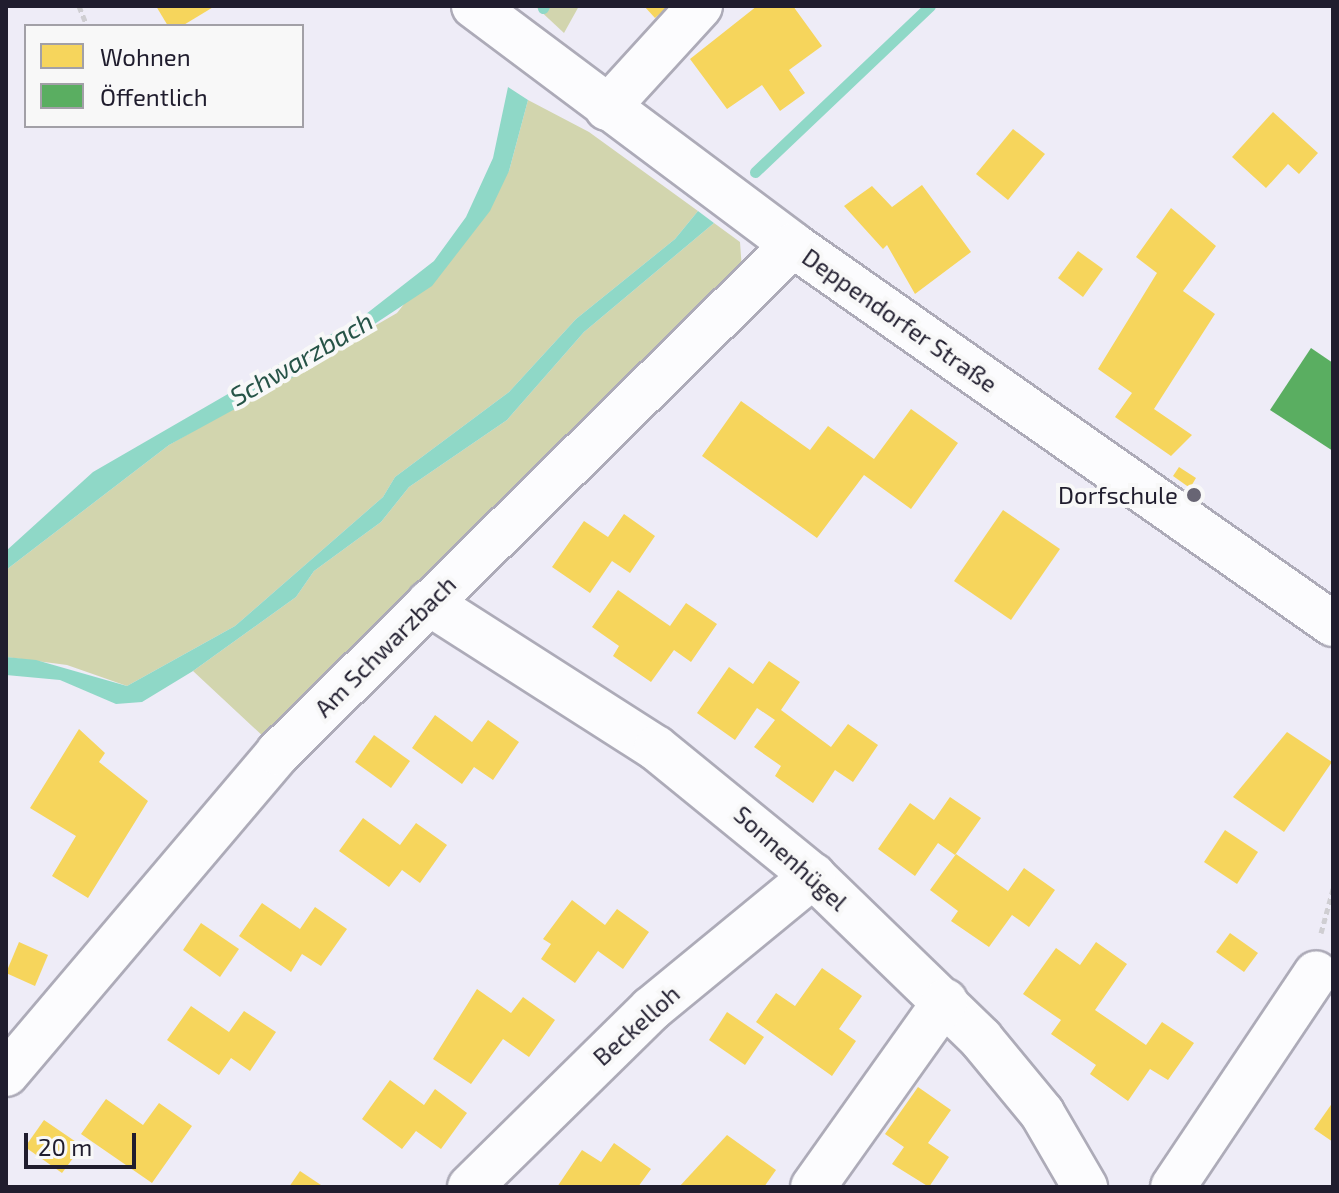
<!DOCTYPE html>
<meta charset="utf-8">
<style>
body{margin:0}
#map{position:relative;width:1339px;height:1193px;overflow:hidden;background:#eeecf7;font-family:"Exo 2",sans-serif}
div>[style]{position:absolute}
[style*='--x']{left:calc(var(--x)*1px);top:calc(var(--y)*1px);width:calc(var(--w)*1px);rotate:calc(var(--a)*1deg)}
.green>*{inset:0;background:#d2d5ae}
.water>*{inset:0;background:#8fd8c7}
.homes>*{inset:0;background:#f6d55c}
.public>*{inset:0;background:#5aae61}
.stream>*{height:11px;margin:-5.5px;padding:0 5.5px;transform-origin:5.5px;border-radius:5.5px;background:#8fd8c7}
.path>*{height:5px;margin-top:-2.5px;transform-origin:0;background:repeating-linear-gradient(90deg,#cfced2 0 6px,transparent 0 10px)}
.roads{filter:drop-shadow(2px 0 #adabb8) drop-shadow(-2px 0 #adabb8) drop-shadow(0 2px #adabb8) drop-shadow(0 -2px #adabb8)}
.minor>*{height:44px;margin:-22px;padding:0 22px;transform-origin:22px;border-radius:22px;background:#fcfcfe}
.dots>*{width:22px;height:22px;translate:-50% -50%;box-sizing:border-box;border:4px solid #f8f8f8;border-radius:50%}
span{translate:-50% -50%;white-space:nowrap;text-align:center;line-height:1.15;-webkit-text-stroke:8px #f8f8f8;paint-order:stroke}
.street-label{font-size:24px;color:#201d2e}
.poi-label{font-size:24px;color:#201d2e}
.right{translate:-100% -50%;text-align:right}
.water-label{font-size:26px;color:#265347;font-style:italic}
.frame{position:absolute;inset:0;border:8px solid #201d2e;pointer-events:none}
.legend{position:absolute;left:24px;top:24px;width:280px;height:104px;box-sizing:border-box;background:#f8f8f8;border:2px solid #a2a0a7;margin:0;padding:10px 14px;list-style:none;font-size:24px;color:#201d2e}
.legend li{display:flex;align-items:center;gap:16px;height:40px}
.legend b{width:40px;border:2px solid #a2a0a7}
.scale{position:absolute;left:24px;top:1133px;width:112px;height:36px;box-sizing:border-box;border:4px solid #201d2e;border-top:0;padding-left:10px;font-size:24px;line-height:28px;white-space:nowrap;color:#201d2e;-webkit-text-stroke:6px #f8f8f8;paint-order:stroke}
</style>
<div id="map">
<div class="green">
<div style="clip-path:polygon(535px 6px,579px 6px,564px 33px)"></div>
<div style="clip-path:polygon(528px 100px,589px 132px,698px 211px,675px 239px,576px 319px,509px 392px,395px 477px,383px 497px,235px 626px,127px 686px,67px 665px,6px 657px,6px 570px,169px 445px,397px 313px,509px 171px)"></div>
<div style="clip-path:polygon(714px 223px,740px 242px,742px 270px,266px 739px,193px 671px,296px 597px,314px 571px,381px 522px,409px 487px,507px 420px,584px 332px)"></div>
</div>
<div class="water">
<div style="clip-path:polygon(508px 87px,528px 100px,509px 171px,490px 211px,432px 286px,299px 374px,169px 445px,6px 570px,6px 551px,93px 472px,366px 314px,434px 261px,466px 217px,493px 158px)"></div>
<div style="clip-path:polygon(698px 211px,714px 223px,584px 332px,507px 420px,409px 487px,381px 522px,314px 571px,296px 597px,193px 671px,142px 702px,116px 704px,60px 680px,6px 675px,6px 657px,36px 660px,127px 686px,235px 626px,383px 497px,395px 477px,509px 392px,576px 319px,675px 239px)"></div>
</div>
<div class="homes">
<div style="clip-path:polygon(156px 6px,215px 6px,182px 26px,168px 26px)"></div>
<div style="clip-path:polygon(644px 6px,669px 6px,655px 18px)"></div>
<div style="clip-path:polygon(757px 6px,793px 6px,822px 46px,789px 70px,805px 93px,780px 111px,762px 85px,727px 109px,690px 59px)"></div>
<div style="clip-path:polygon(1273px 112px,1318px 153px,1299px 174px,1288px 164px,1266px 188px,1232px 157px)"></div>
<div style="clip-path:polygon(1013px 129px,1045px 154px,1008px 200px,976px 174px)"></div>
<div style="clip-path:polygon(922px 185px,971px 252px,915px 294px,887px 245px,883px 249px,844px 206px,872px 186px,892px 207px)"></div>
<div style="clip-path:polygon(1171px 208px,1216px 246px,1183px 291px,1215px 314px,1154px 409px,1192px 435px,1171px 456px,1115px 417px,1132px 393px,1098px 369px,1157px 273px,1136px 257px)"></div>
<div style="clip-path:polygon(1078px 251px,1103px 269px,1083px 297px,1058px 278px)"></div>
<div style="clip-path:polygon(741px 401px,810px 450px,828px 426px,874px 459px,911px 409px,958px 443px,911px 509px,864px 475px,817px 538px,702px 456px)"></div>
<div style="clip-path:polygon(1179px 467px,1196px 478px,1190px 488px,1173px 476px)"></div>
<div style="clip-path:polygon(1003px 510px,1060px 549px,1011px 620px,954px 581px)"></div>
<div style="clip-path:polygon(624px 514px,655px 536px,630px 573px,612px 561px,590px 593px,552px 567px,584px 521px,608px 537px)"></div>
<div style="clip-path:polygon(618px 590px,670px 626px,686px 603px,717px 624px,691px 662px,674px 650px,651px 682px,613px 656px,619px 646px,592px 627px)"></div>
<div style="clip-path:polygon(769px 661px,800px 682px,781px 710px,831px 747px,848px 724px,878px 745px,853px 782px,835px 770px,813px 803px,775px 776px,781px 766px,754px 747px,775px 720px,757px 708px,735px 740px,697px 713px,729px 667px,753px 684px)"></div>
<div style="clip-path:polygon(435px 715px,472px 742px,488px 720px,519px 742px,493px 780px,474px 767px,462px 784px,412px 748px)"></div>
<div style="clip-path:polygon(79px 729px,105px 753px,99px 762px,148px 801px,88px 898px,52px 876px,76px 836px,30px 808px)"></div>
<div style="clip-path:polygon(1287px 732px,1332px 762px,1284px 832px,1233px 797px)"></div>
<div style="clip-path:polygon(374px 735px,410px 761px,391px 788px,355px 762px)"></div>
<div style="clip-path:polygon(950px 797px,981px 818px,955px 855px,938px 843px,915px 876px,878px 849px,910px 803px,934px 820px)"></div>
<div style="clip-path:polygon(363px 818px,400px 845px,416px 823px,447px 845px,420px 883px,402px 870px,389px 887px,339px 851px)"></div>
<div style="clip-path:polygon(1225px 830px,1258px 852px,1237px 884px,1204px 862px)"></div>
<div style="clip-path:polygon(956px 854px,1008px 891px,1024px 868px,1055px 890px,1029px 927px,1012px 915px,989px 947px,951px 921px,958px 911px,930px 890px)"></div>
<div style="clip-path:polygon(572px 900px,605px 925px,617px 909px,649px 932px,623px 969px,598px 951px,575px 983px,541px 959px,551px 944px,543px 939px)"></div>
<div style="clip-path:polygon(262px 903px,300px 929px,315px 907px,347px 929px,321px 966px,302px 954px,291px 972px,239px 936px)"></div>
<div style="clip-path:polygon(201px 923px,239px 949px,220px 977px,183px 950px)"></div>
<div style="clip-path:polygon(1230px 933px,1258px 953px,1244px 972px,1216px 952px)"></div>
<div style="clip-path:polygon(19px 942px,48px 955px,35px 986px,6px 973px)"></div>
<div style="clip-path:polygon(1096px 942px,1127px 964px,1095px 1010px,1146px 1045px,1162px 1022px,1194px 1043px,1168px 1080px,1150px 1069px,1128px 1101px,1090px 1074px,1096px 1065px,1051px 1034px,1061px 1020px,1023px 994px,1056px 948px,1080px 965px)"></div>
<div style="clip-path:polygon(822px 968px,862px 996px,839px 1029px,856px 1041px,832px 1076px,756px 1022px,776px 993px,795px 1006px)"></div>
<div style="clip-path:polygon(477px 989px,511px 1013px,523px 997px,555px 1020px,529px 1057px,503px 1039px,471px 1084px,433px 1059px)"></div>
<div style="clip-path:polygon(191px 1006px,229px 1032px,244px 1011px,276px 1032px,250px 1071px,231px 1058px,219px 1075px,167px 1040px)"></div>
<div style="clip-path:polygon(727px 1012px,764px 1037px,745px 1065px,709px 1040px)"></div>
<div style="clip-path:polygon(390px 1080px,424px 1105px,435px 1089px,467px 1113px,441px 1149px,416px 1131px,402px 1149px,362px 1119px)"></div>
<div style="clip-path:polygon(918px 1087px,951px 1110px,928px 1143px,949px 1157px,929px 1187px,892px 1164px,904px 1147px,885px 1134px)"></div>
<div style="clip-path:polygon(106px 1099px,143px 1125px,159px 1103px,192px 1126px,152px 1183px,81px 1134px)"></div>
<div style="clip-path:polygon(1333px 1102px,1333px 1142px,1314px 1129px)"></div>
<div style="clip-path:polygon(44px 1120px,82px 1146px,62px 1173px,25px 1147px)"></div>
<div style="clip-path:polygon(727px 1135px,776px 1170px,764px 1187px,679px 1187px)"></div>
<div style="clip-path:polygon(614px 1143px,651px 1169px,638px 1187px,557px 1187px,582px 1150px,601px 1162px)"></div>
<div style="clip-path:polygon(300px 1171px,324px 1187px,289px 1187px)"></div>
</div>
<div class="public">
<div style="clip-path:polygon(1311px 348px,1333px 363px,1333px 451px,1270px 410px)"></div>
</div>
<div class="stream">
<div style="--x:543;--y:8;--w:2;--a:-63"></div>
<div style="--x:755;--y:172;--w:241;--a:-43.5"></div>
</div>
<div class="path">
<div style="--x:79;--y:6;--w:22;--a:68"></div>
<div style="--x:1321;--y:933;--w:46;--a:-74.7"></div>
</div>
<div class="roads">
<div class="minor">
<div style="--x:474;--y:6;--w:399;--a:36.8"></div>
<div style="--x:793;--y:245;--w:660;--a:35.06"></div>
<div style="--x:607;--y:108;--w:138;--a:-47.6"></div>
<div style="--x:429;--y:603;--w:269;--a:32.6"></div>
<div style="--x:656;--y:748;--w:203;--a:39.2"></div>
<div style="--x:813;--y:876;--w:234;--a:44.1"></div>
<div style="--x:981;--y:1039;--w:96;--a:50.5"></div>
<div style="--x:1042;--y:1113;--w:86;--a:59.8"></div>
<div style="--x:6;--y:1074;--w:421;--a:-49.7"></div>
<div style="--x:278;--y:753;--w:723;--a:-44.61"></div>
<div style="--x:470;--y:1187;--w:254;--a:-44.5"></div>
<div style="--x:651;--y:1009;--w:210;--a:-39.4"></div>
<div style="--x:813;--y:1187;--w:228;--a:-54.6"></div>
<div style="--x:1173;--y:1187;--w:257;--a:-56.2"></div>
</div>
</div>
<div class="dots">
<div style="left:1194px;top:495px;background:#686574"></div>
</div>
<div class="street-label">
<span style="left:900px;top:320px;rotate:35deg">Deppendorfer Straße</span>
<span style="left:385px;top:646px;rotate:-45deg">Am Schwarzbach</span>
<span style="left:791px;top:858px;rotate:42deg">Sonnenhügel</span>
<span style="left:636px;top:1025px;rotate:-42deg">Beckelloh</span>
</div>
<div class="poi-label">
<span class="right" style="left:1178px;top:495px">Dorfschule</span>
</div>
<div class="water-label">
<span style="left:301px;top:358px;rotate:-30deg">Schwarzbach</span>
</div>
<div class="frame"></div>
<ul class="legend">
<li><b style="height:22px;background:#f6d55c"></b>Wohnen</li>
<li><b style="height:22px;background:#5aae61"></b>Öffentlich</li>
</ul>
<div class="scale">20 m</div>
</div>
